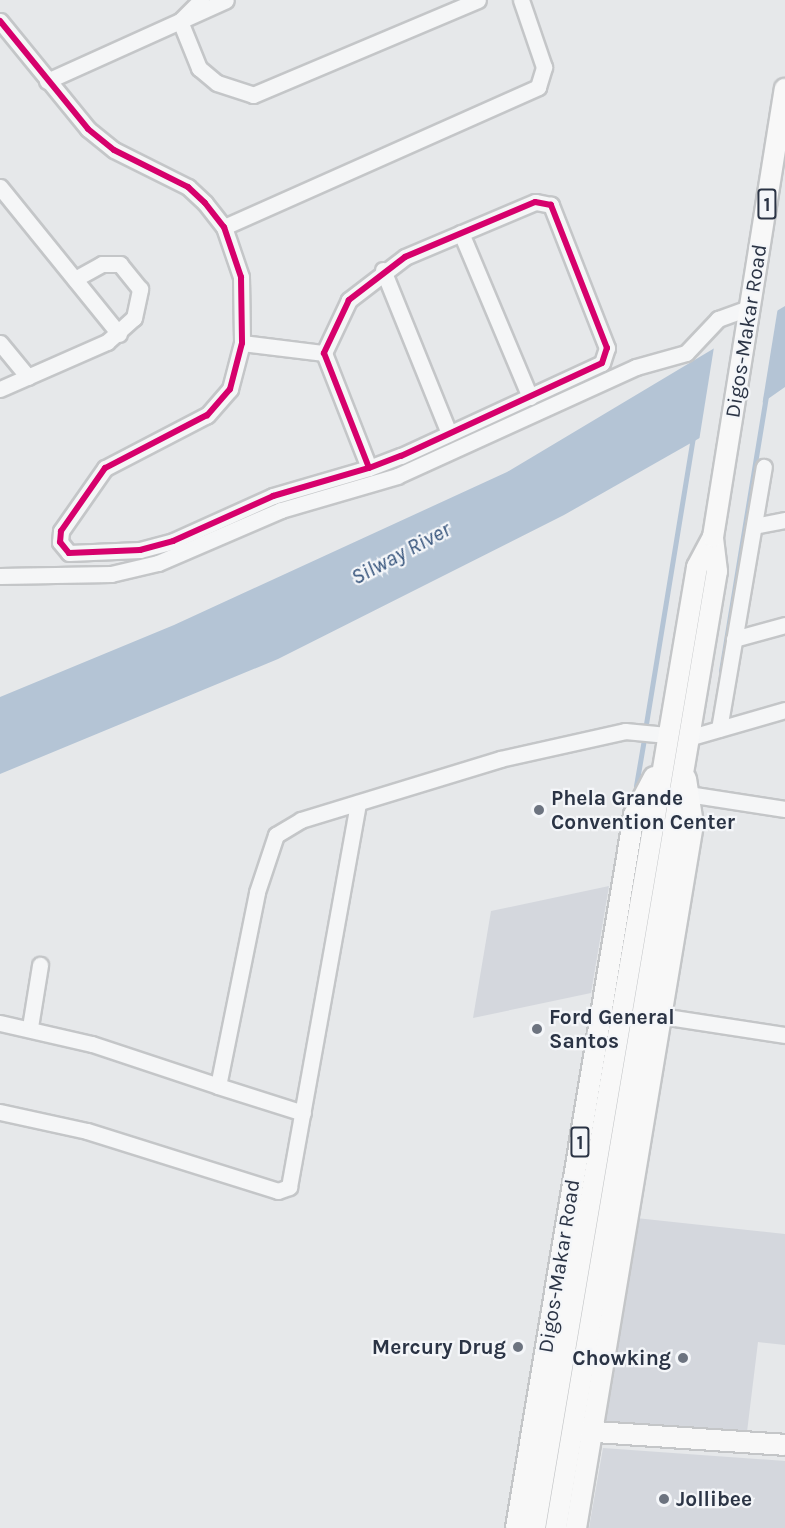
<!DOCTYPE html>
<style>
body{margin:0}
#map{position:relative;width:785px;height:1528px;overflow:hidden;background:#e6e8ea;font-family:Karla,sans-serif}
div>[style]{position:absolute}
[style*='--x']{left:calc(var(--x)*1px);top:calc(var(--y)*1px);width:calc(var(--w)*1px);rotate:calc(var(--a)*1deg)}
.built>*{inset:0;background:#d4d7dd}
.water>*{inset:0;background:#b4c4d5}
.pier>*{inset:0;background:#e6e8ea}
.stream>*{height:4.5px;margin:-2.25px;padding:0 2.25px;transform-origin:2.25px;border-radius:2.25px;background:#b4c4d5}
.roads{filter:drop-shadow(2px 0 #c4c6c8) drop-shadow(-2px 0 #c4c6c8) drop-shadow(0 2px #c4c6c8) drop-shadow(0 -2px #c4c6c8)}
.minor>*{height:15px;margin:-7.5px;padding:0 7.5px;transform-origin:7.5px;border-radius:7.5px;background:#f5f6f7}
.major>*{height:20px;margin:-10px;padding:0 10px;transform-origin:10px;border-radius:10px;background:#f8f8f8}
.cycleway>*{height:6px;margin:-3px;padding:0 3px;transform-origin:3px;border-radius:3px;background:#d6006c}
.dots>*{width:16px;height:16px;translate:-50% -50%;box-sizing:border-box;border:3px solid #f4f6f9;border-radius:50%}
span{translate:-50% -50%;white-space:nowrap;text-align:center;line-height:1.15;-webkit-text-stroke:4.5px #f4f6f9;paint-order:stroke}
.shield-label span{padding:2px 4px;background:#f4f6f9;border:2px solid;border-radius:4px;-webkit-text-stroke-width:0}
.shield-label{font-size:20px;color:#2b3445;font-weight:700}
.street-label{font-size:21px;color:#2b3445}
.poi-label{font-size:21px;color:#2b3445;font-weight:700}
.left{translate:0 -50%;text-align:left}
.right{translate:-100% -50%;text-align:right}
.water-label{font-size:22px;color:#34527a;font-style:italic}
</style>
<div id="map">
<div class="built">
<div style="clip-path:polygon(609px 886px,591px 993px,473px 1018px,491px 911px)"></div>
<div style="clip-path:polygon(636px 1218px,785px 1234px,785px 1345px,758px 1342px,747px 1432px,604px 1422px)"></div>
<div style="clip-path:polygon(603px 1448px,785px 1461px,785px 1528px,589px 1528px)"></div>
</div>
<div class="water">
<div style="clip-path:polygon(785px 306px,785px 387px,765px 401px,564px 515px,278px 659px,0 774px,0 697px,174px 625px,507px 472px)"></div>
</div>
<div class="pier">
<div style="clip-path:polygon(778px 307px,762px 406px,699px 441px,714px 347px)"></div>
</div>
<div class="stream">
<div style="--x:721;--y:671;--w:280;--a:-80.7"></div>
<div style="--x:646;--y:724;--w:292;--a:-80.7"></div>
<div style="--x:636;--y:786;--w:48;--a:-80.3"></div>
</div>
<div class="roads">
<div class="minor">
<div style="--x:201;--y:0;--w:30;--a:135"></div>
<div style="--x:180;--y:21;--w:51;--a:68"></div>
<div style="--x:199;--y:68;--w:23;--a:40"></div>
<div style="--x:217;--y:83;--w:38;--a:18"></div>
<div style="--x:253;--y:95;--w:244;--a:-22.9"></div>
<div style="--x:0;--y:21;--w:139;--a:50.8"></div>
<div style="--x:88;--y:129;--w:33;--a:39"></div>
<div style="--x:114;--y:150;--w:83;--a:26.6"></div>
<div style="--x:188;--y:187;--w:23;--a:43"></div>
<div style="--x:205;--y:203;--w:31;--a:52"></div>
<div style="--x:224;--y:227;--w:53;--a:71.2"></div>
<div style="--x:241;--y:277;--w:66;--a:89.1"></div>
<div style="--x:242;--y:343;--w:48;--a:104.6"></div>
<div style="--x:230;--y:389;--w:35;--a:131"></div>
<div style="--x:207;--y:415;--w:115;--a:152.5"></div>
<div style="--x:105;--y:468;--w:77;--a:124.9"></div>
<div style="--x:61;--y:531;--w:11;--a:95"></div>
<div style="--x:60;--y:542;--w:14;--a:51"></div>
<div style="--x:69;--y:553;--w:71;--a:-2.4"></div>
<div style="--x:140;--y:550;--w:34;--a:-15"></div>
<div style="--x:173;--y:541;--w:110;--a:-24.2"></div>
<div style="--x:273;--y:496;--w:100;--a:-16.3"></div>
<div style="--x:369;--y:468;--w:34;--a:-21"></div>
<div style="--x:401;--y:456;--w:221;--a:-24.8"></div>
<div style="--x:602;--y:363;--w:16;--a:-72"></div>
<div style="--x:607;--y:348;--w:154;--a:-111.4"></div>
<div style="--x:551;--y:205;--w:16;--a:-169"></div>
<div style="--x:535;--y:202;--w:141;--a:157.1"></div>
<div style="--x:405;--y:257;--w:71;--a:142.5"></div>
<div style="--x:349;--y:300;--w:59;--a:115.3"></div>
<div style="--x:324;--y:353;--w:123;--a:68.6"></div>
<div style="--x:47;--y:81;--w:196;--a:-24.3"></div>
<div style="--x:0;--y:187;--w:189;--a:51"></div>
<div style="--x:224;--y:227;--w:344;--a:-24"></div>
<div style="--x:538;--y:87;--w:21;--a:-73"></div>
<div style="--x:544;--y:67;--w:71;--a:-108.9"></div>
<div style="--x:461;--y:233;--w:178;--a:67.2"></div>
<div style="--x:383;--y:270;--w:176;--a:68"></div>
<div style="--x:0;--y:343;--w:44;--a:50.5"></div>
<div style="--x:242;--y:343;--w:83;--a:7"></div>
<div style="--x:0;--y:389;--w:117;--a:-23.7"></div>
<div style="--x:107;--y:342;--w:36;--a:-42"></div>
<div style="--x:134;--y:318;--w:30;--a:-78"></div>
<div style="--x:140;--y:289;--w:32;--a:-129"></div>
<div style="--x:120;--y:264;--w:18;--a:180"></div>
<div style="--x:102;--y:264;--w:31;--a:151"></div>
<div style="--x:754;--y:526;--w:32;--a:-11"></div>
<div style="--x:0;--y:576;--w:111;--a:-1"></div>
<div style="--x:111;--y:574;--w:48;--a:-13.2"></div>
<div style="--x:158;--y:563;--w:134;--a:-23.3"></div>
<div style="--x:281;--y:510;--w:121;--a:-16.3"></div>
<div style="--x:397;--y:476;--w:263;--a:-24.5"></div>
<div style="--x:636;--y:367;--w:52;--a:-15.6"></div>
<div style="--x:686;--y:353;--w:47;--a:-46.7"></div>
<div style="--x:718;--y:319;--w:33;--a:-20"></div>
<div style="--x:734;--y:639;--w:53;--a:-15.4"></div>
<div style="--x:719;--y:729;--w:266;--a:-80.3"></div>
<div style="--x:688;--y:738;--w:101;--a:-16.1"></div>
<div style="--x:688;--y:794;--w:98;--a:8.8"></div>
<div style="--x:661;--y:1016;--w:125;--a:8.7"></div>
<div style="--x:0;--y:1023;--w:94;--a:12.9"></div>
<div style="--x:92;--y:1044;--w:133;--a:18.4"></div>
<div style="--x:218;--y:1086;--w:198;--a:-78.6"></div>
<div style="--x:257;--y:892;--w:60;--a:-71.6"></div>
<div style="--x:276;--y:835;--w:29;--a:-31"></div>
<div style="--x:301;--y:820;--w:208;--a:-17"></div>
<div style="--x:500;--y:759;--w:128;--a:-12.6"></div>
<div style="--x:625;--y:731;--w:42;--a:5.4"></div>
<div style="--x:30;--y:1027;--w:63;--a:-80.8"></div>
<div style="--x:218;--y:1086;--w:89;--a:17.6"></div>
<div style="--x:0;--y:1112;--w:89;--a:12.3"></div>
<div style="--x:87;--y:1131;--w:200;--a:17.4"></div>
<div style="--x:278;--y:1191;--w:12;--a:-20"></div>
<div style="--x:289;--y:1187;--w:390;--a:-79.8"></div>
</div>
<div class="major">
<div style="--x:581;--y:1431;--w:204;--a:3.9"></div>
<div style="--x:516;--y:1528;--w:723;--a:-80.6"></div>
<div style="--x:634;--y:815;--w:43;--a:-62.2"></div>
<div style="--x:535;--y:1528;--w:975;--a:-80.43"></div>
<div style="--x:697;--y:567;--w:34;--a:-62"></div>
<div style="--x:556;--y:1528;--w:970;--a:-80.45"></div>
<div style="--x:717;--y:571;--w:34;--a:-97"></div>
<div style="--x:713;--y:537;--w:454;--a:-80.9"></div>
<div style="--x:576;--y:1528;--w:714;--a:-80.56"></div>
<div style="--x:693;--y:824;--w:46;--a:-98.8"></div>
</div>
</div>
<div class="cycleway">
<div style="--x:0;--y:21;--w:139;--a:50.8"></div>
<div style="--x:88;--y:129;--w:33;--a:39"></div>
<div style="--x:114;--y:150;--w:83;--a:26.6"></div>
<div style="--x:188;--y:187;--w:23;--a:43"></div>
<div style="--x:205;--y:203;--w:31;--a:52"></div>
<div style="--x:224;--y:227;--w:53;--a:71.2"></div>
<div style="--x:241;--y:277;--w:66;--a:89.1"></div>
<div style="--x:242;--y:343;--w:48;--a:104.6"></div>
<div style="--x:230;--y:389;--w:35;--a:131"></div>
<div style="--x:207;--y:415;--w:115;--a:152.5"></div>
<div style="--x:105;--y:468;--w:77;--a:124.9"></div>
<div style="--x:61;--y:531;--w:11;--a:95"></div>
<div style="--x:60;--y:542;--w:14;--a:51"></div>
<div style="--x:69;--y:553;--w:71;--a:-2.4"></div>
<div style="--x:140;--y:550;--w:34;--a:-15"></div>
<div style="--x:173;--y:541;--w:110;--a:-24.2"></div>
<div style="--x:273;--y:496;--w:100;--a:-16.3"></div>
<div style="--x:369;--y:468;--w:34;--a:-21"></div>
<div style="--x:401;--y:456;--w:221;--a:-24.8"></div>
<div style="--x:602;--y:363;--w:16;--a:-72"></div>
<div style="--x:607;--y:348;--w:154;--a:-111.4"></div>
<div style="--x:551;--y:205;--w:16;--a:-169"></div>
<div style="--x:535;--y:202;--w:141;--a:157.1"></div>
<div style="--x:405;--y:257;--w:71;--a:142.5"></div>
<div style="--x:349;--y:300;--w:59;--a:115.3"></div>
<div style="--x:324;--y:353;--w:123;--a:68.6"></div>
</div>
<div class="dots">
<div style="left:539px;top:810px;background:#6c737f"></div>
<div style="left:537px;top:1029px;background:#6c737f"></div>
<div style="left:518px;top:1347px;background:#6c737f"></div>
<div style="left:683px;top:1358px;background:#6c737f"></div>
<div style="left:664px;top:1499px;background:#6c737f"></div>
</div>
<div class="shield-label">
<span style="left:767px;top:204px">1</span>
<span style="left:580px;top:1142px">1</span>
</div>
<div class="street-label">
<span style="left:746px;top:331px;rotate:-81deg">Digos-Makar Road</span>
<span style="left:559px;top:1266px;rotate:-81deg">Digos-Makar Road</span>
</div>
<div class="poi-label">
<span class="left" style="left:551px;top:810px">Phela Grande<br>Convention Center</span>
<span class="left" style="left:549px;top:1029px">Ford General<br>Santos</span>
<span class="right" style="left:506px;top:1347px">Mercury Drug</span>
<span class="right" style="left:671px;top:1358px">Chowking</span>
<span class="left" style="left:676px;top:1499px">Jollibee</span>
</div>
<div class="water-label">
<span style="left:401px;top:554px;rotate:-28deg">Silway River</span>
</div>
</div>
